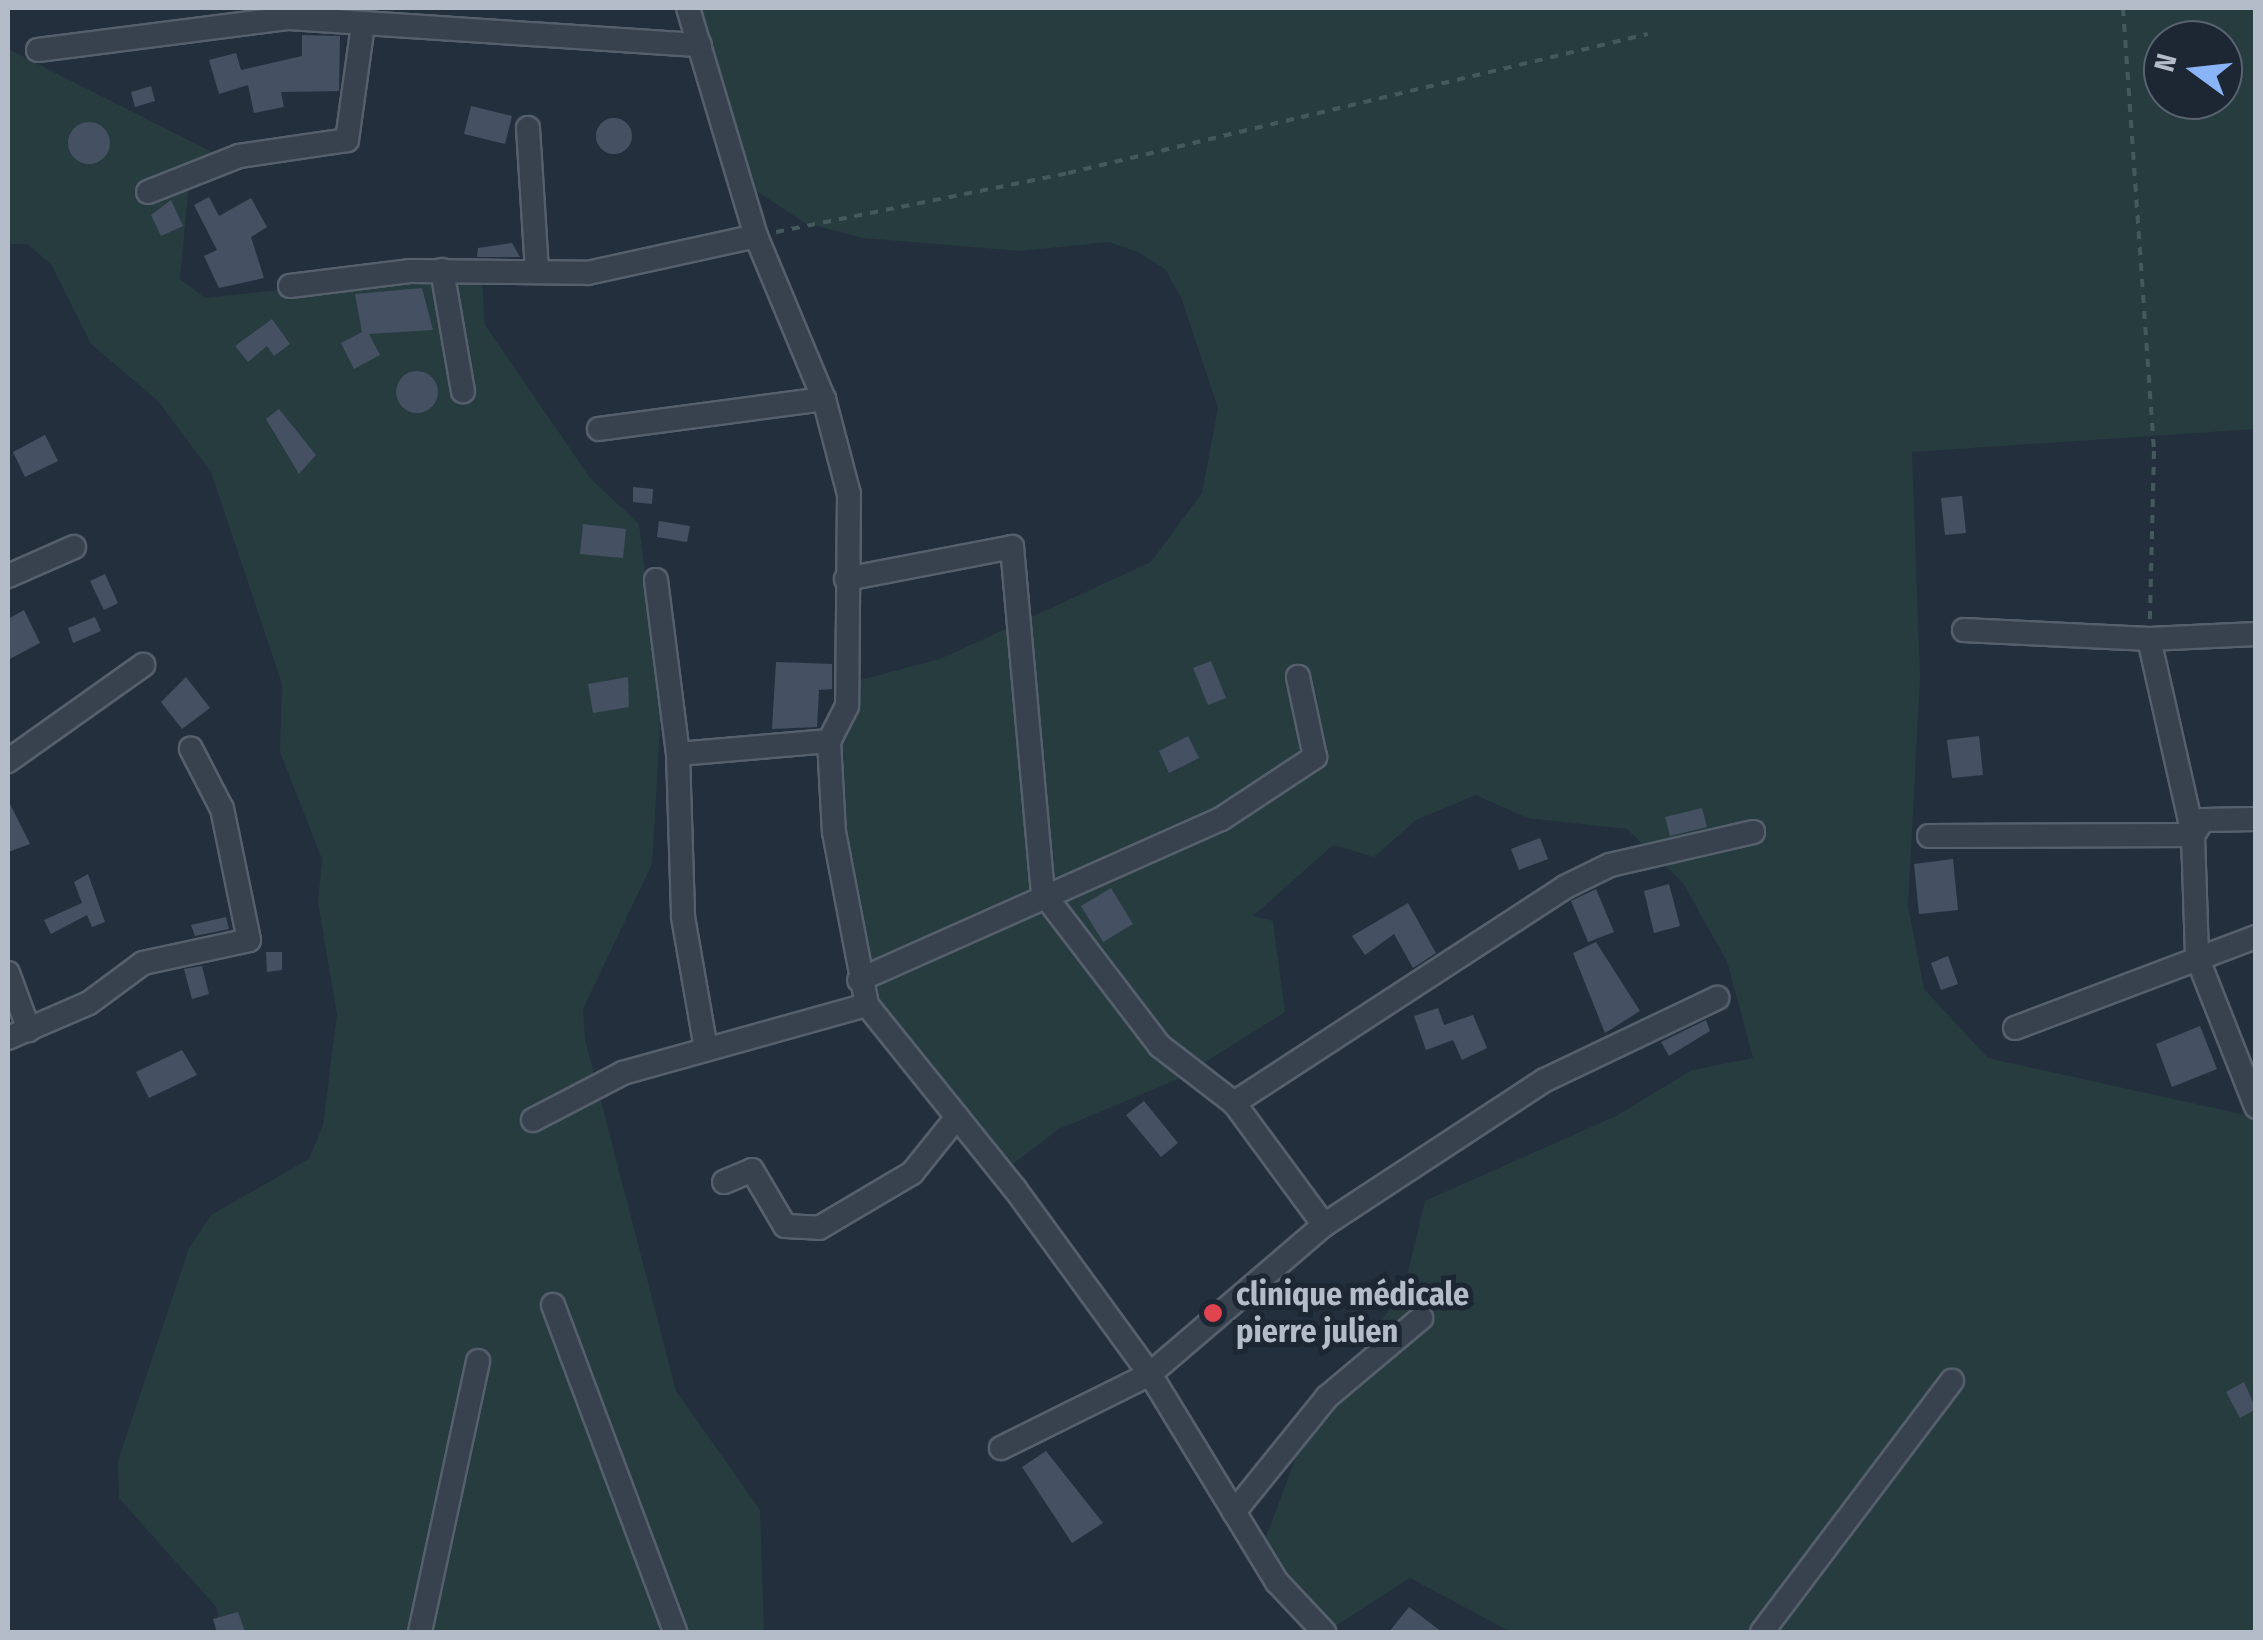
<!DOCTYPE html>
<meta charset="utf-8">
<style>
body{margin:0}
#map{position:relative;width:2263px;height:1640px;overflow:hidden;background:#242f3e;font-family:"Fira Sans Condensed",sans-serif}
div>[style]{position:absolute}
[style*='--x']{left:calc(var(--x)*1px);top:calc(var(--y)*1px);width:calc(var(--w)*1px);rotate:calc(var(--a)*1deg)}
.green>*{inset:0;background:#263c3f}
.building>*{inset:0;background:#455162}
.round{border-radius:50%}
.path>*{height:4px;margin-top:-2px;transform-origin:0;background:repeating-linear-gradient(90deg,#44595c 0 8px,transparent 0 16px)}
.roads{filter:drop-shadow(2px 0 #565f6c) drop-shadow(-2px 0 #565f6c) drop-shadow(0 2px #565f6c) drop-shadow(0 -2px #565f6c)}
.minor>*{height:22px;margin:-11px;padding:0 11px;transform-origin:11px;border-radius:11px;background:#38414e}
.dots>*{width:28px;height:28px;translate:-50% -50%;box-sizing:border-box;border:5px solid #1d2633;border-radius:50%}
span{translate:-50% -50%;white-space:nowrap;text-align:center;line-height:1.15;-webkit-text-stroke:10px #1d2633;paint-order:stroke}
.poi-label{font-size:32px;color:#b4bcc9;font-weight:700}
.left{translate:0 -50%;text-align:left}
.frame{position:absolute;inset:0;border:10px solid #b4bcc9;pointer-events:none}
.north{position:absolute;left:2143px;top:20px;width:100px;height:100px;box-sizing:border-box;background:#1d2633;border:2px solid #59626f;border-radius:50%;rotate:285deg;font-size:28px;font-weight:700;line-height:40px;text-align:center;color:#b4bcc9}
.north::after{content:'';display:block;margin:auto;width:35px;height:45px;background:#8ab4f8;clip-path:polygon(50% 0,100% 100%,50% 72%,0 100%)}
</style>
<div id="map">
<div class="green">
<div style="clip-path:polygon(evenodd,688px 8px,2255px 8px,2255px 429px,1912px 452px,1920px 678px,1908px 906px,1924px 989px,1988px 1058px,2255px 1117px,2255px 1632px,1511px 1632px,1410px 1578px,1326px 1632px,1257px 1561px,1296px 1457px,1405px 1284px,1425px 1201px,1616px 1116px,1692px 1070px,1753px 1058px,1727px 961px,1683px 883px,1627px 829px,1527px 818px,1476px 795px,1416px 820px,1374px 857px,1333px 845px,1253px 916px,1273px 921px,1285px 1012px,1178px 1079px,1059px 1129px,1002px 1172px,885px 1040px,836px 847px,841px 740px,860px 680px,940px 659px,1151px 562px,1202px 493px,1218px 408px,1181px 297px,1165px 269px,1138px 252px,1109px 242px,1020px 251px,863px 238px,805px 223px,746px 184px,688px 8px,2163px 40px,2223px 40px,2223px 100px,2163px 100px,2163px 40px)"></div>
<div style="clip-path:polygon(8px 49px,218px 155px,194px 167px,188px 194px,180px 279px,205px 298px,481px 268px,485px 325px,590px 478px,639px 524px,661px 711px,652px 864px,583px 1009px,585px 1039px,676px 1391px,760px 1510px,764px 1632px,220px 1632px,217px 1608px,119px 1498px,118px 1461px,189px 1248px,211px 1215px,309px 1159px,323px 1125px,337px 1015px,318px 902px,322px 859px,280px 752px,282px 684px,211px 472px,158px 401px,91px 344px,51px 264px,27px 244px,8px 244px)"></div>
</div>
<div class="building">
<div style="clip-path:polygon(302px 35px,340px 36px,339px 91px,281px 92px,284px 107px,254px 113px,248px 85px,219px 94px,209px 60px,236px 53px,241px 70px,302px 56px)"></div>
<div style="clip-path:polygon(151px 86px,155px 101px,135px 107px,131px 92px)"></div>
<div style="clip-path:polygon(471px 106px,512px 116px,505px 144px,464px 134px)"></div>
<div class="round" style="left:596px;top:118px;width:36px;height:36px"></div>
<div class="round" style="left:68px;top:122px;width:42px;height:42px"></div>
<div style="clip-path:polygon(209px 197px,219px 216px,251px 198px,267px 227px,251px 237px,264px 278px,219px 288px,204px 256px,217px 250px,194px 205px)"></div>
<div style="clip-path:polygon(171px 200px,183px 226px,161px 236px,151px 215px)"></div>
<div style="clip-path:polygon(512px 243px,520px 257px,477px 257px,478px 248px)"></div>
<div style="clip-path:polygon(422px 288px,433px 330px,369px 334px,380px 355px,354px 369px,341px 343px,362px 332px,355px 294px)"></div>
<div style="clip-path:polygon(272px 319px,290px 344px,274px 356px,267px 346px,248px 362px,235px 346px)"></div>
<div class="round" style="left:396px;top:371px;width:42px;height:42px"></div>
<div style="clip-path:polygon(279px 409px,316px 455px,299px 474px,266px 419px)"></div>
<div style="clip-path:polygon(45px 435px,58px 461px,25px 477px,13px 452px)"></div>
<div style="clip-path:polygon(633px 487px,653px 489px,652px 504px,633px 502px)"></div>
<div style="clip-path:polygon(1962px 496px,1966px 533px,1945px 535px,1941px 498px)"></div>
<div style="clip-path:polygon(659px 521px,690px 526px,687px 542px,657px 537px)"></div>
<div style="clip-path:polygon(583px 524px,626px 529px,623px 558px,580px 554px)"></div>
<div style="clip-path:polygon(105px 574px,118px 603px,104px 610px,90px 581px)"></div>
<div style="clip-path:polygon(24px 610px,40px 643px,8px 660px,8px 619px)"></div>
<div style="clip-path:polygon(95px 617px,101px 631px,73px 643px,68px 628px)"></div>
<div style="clip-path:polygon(1211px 661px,1226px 698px,1208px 705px,1193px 668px)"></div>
<div style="clip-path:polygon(776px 662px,832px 664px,832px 689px,819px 690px,817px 727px,772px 729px)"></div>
<div style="clip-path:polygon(186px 677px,210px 708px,182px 729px,161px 702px)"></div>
<div style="clip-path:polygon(628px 677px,629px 707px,593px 713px,588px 684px)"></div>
<div style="clip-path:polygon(1188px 736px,1199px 758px,1169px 773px,1159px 751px)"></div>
<div style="clip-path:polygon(1979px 736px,1983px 775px,1952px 778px,1947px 740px)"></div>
<div style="clip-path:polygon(8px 800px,30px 844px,8px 852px)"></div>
<div style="clip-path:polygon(1702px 808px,1707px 827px,1670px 836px,1665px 817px)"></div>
<div style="clip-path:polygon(1540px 838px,1548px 859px,1519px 870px,1511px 849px)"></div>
<div style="clip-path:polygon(1953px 859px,1958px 910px,1919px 914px,1914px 864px)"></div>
<div style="clip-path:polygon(88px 874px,105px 922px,92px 927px,87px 915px,51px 934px,44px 920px,82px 903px,74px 882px)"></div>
<div style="clip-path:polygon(1669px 884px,1680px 926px,1654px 933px,1644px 891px)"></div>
<div style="clip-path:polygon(1111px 888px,1133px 924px,1103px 942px,1081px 906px)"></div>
<div style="clip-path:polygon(1596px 889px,1614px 932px,1588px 942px,1571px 901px)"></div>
<div style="clip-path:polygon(1408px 903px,1436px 953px,1413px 968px,1394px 934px,1365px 955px,1352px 936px)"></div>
<div style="clip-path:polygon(226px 917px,229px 929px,195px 936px,191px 925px)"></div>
<div style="clip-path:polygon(1596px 942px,1640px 1011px,1605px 1033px,1573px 953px)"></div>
<div style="clip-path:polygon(266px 952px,282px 952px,282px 970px,267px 972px)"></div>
<div style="clip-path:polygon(1948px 956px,1958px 984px,1941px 990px,1931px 963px)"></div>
<div style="clip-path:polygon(202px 966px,209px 994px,192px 999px,184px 969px)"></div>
<div style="clip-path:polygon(1438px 1008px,1444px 1025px,1473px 1015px,1487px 1048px,1462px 1060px,1453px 1040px,1426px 1050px,1414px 1016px)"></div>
<div style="clip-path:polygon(1706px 1020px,1710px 1031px,1669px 1056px,1661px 1042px)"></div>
<div style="clip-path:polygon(2200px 1026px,2217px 1069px,2172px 1087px,2156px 1044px)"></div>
<div style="clip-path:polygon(182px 1050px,197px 1075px,149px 1098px,136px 1072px)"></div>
<div style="clip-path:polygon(1144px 1101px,1178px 1143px,1161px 1157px,1126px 1115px)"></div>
<div style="clip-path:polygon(2244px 1382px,2256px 1409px,2240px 1418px,2226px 1392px)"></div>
<div style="clip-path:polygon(1046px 1451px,1103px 1523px,1072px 1543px,1022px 1467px)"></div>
<div style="clip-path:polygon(1409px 1607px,1442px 1632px,1389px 1632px)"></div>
<div style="clip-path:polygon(238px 1612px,245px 1632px,217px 1632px,213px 1619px)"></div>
</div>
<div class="path">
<div style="--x:2123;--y:8;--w:444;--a:86"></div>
<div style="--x:2154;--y:451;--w:168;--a:91.4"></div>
<div style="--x:776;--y:232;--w:298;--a:-11.4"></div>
<div style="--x:1068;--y:173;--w:596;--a:-13.48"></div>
</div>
<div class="roads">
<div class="minor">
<div style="--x:688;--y:8;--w:238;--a:73.4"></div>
<div style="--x:756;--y:236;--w:177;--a:67.4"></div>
<div style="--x:824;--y:399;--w:98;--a:75.3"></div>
<div style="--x:849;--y:494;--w:212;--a:90.5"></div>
<div style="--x:847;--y:706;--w:39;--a:117"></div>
<div style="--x:829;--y:741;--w:91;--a:86.9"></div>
<div style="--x:834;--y:832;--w:176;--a:79.2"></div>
<div style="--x:867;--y:1005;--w:236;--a:51.2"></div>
<div style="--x:1015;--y:1189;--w:229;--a:53.9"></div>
<div style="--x:1150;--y:1374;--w:244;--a:58.6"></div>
<div style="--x:1277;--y:1582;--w:69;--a:46.8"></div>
<div style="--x:38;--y:50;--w:253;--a:-7.3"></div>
<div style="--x:289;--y:18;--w:412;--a:3.8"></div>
<div style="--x:528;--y:128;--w:144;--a:86.4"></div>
<div style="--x:148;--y:192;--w:98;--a:-21.6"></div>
<div style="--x:239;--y:156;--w:109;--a:-8.4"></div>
<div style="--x:347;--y:140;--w:116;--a:-82.1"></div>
<div style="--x:442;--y:270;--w:123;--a:80.2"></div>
<div style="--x:290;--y:286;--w:122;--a:-7.1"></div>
<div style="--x:411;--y:271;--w:177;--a:0.6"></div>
<div style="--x:588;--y:273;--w:172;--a:-12.4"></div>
<div style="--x:599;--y:429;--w:227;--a:-7.6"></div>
<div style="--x:8;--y:576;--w:72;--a:-23.7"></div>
<div style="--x:846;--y:579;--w:169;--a:-10.9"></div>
<div style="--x:1012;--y:547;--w:347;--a:84.9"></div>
<div style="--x:1043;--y:893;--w:193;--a:52.6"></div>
<div style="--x:1160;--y:1046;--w:93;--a:37.6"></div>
<div style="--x:656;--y:580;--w:175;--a:82.8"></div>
<div style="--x:678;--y:754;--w:163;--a:88.2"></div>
<div style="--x:683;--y:917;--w:134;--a:80.1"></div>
<div style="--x:1964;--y:630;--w:185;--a:2.8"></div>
<div style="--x:2149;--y:639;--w:201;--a:77.3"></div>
<div style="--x:2193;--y:835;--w:122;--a:88.1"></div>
<div style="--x:2197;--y:957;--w:161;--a:68.5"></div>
<div style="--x:2149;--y:639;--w:107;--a:-2.7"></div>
<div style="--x:678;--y:754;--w:152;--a:-4.9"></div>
<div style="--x:8;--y:761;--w:166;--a:-35.4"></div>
<div style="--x:1929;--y:836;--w:264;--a:-0.2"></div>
<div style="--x:2193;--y:835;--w:18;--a:-56"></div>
<div style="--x:2203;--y:820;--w:53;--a:-1.1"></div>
<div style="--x:8;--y:973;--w:61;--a:69.8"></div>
<div style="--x:859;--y:980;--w:396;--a:-24"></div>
<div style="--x:1221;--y:819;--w:113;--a:-33.4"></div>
<div style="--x:1315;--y:757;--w:82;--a:-102"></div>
<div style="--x:2015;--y:1028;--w:258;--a:-20.7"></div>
<div style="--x:8;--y:1038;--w:88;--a:-23.4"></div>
<div style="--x:89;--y:1003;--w:67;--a:-36.5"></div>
<div style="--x:143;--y:963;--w:108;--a:-12.2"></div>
<div style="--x:249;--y:940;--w:134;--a:-101.6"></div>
<div style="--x:222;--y:809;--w:68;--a:-117.3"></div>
<div style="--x:533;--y:1120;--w:102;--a:-27.6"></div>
<div style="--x:623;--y:1073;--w:253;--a:-15.6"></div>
<div style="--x:724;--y:1182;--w:30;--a:-23"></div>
<div style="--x:752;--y:1170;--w:65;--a:59.5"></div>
<div style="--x:785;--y:1226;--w:34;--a:3"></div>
<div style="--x:819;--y:1228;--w:108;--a:-30.6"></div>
<div style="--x:912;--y:1173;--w:72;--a:-51.2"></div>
<div style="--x:1324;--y:1225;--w:152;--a:-126.4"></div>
<div style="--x:1234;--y:1103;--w:395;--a:-33.1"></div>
<div style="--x:1565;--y:887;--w:50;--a:-26.1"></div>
<div style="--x:1610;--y:865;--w:147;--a:-13"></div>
<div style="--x:553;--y:1305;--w:349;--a:69.5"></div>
<div style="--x:1001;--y:1448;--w:166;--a:-26.4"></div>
<div style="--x:1150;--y:1374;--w:229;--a:-40.6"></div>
<div style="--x:1324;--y:1225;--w:264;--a:-33.3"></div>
<div style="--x:1545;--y:1080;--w:191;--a:-25.5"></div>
<div style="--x:1234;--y:1512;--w:148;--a:-51"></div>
<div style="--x:1327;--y:1397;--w:123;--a:-40"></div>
<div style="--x:420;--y:1632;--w:277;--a:-77.9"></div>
<div style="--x:1762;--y:1632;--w:315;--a:-52.9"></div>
</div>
</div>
<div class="dots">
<div style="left:1213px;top:1313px;background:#e0444e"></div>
</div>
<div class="poi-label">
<span class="left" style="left:1236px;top:1313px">clinique médicale<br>pierre julien</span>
</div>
<div class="frame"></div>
<div class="north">N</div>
</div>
